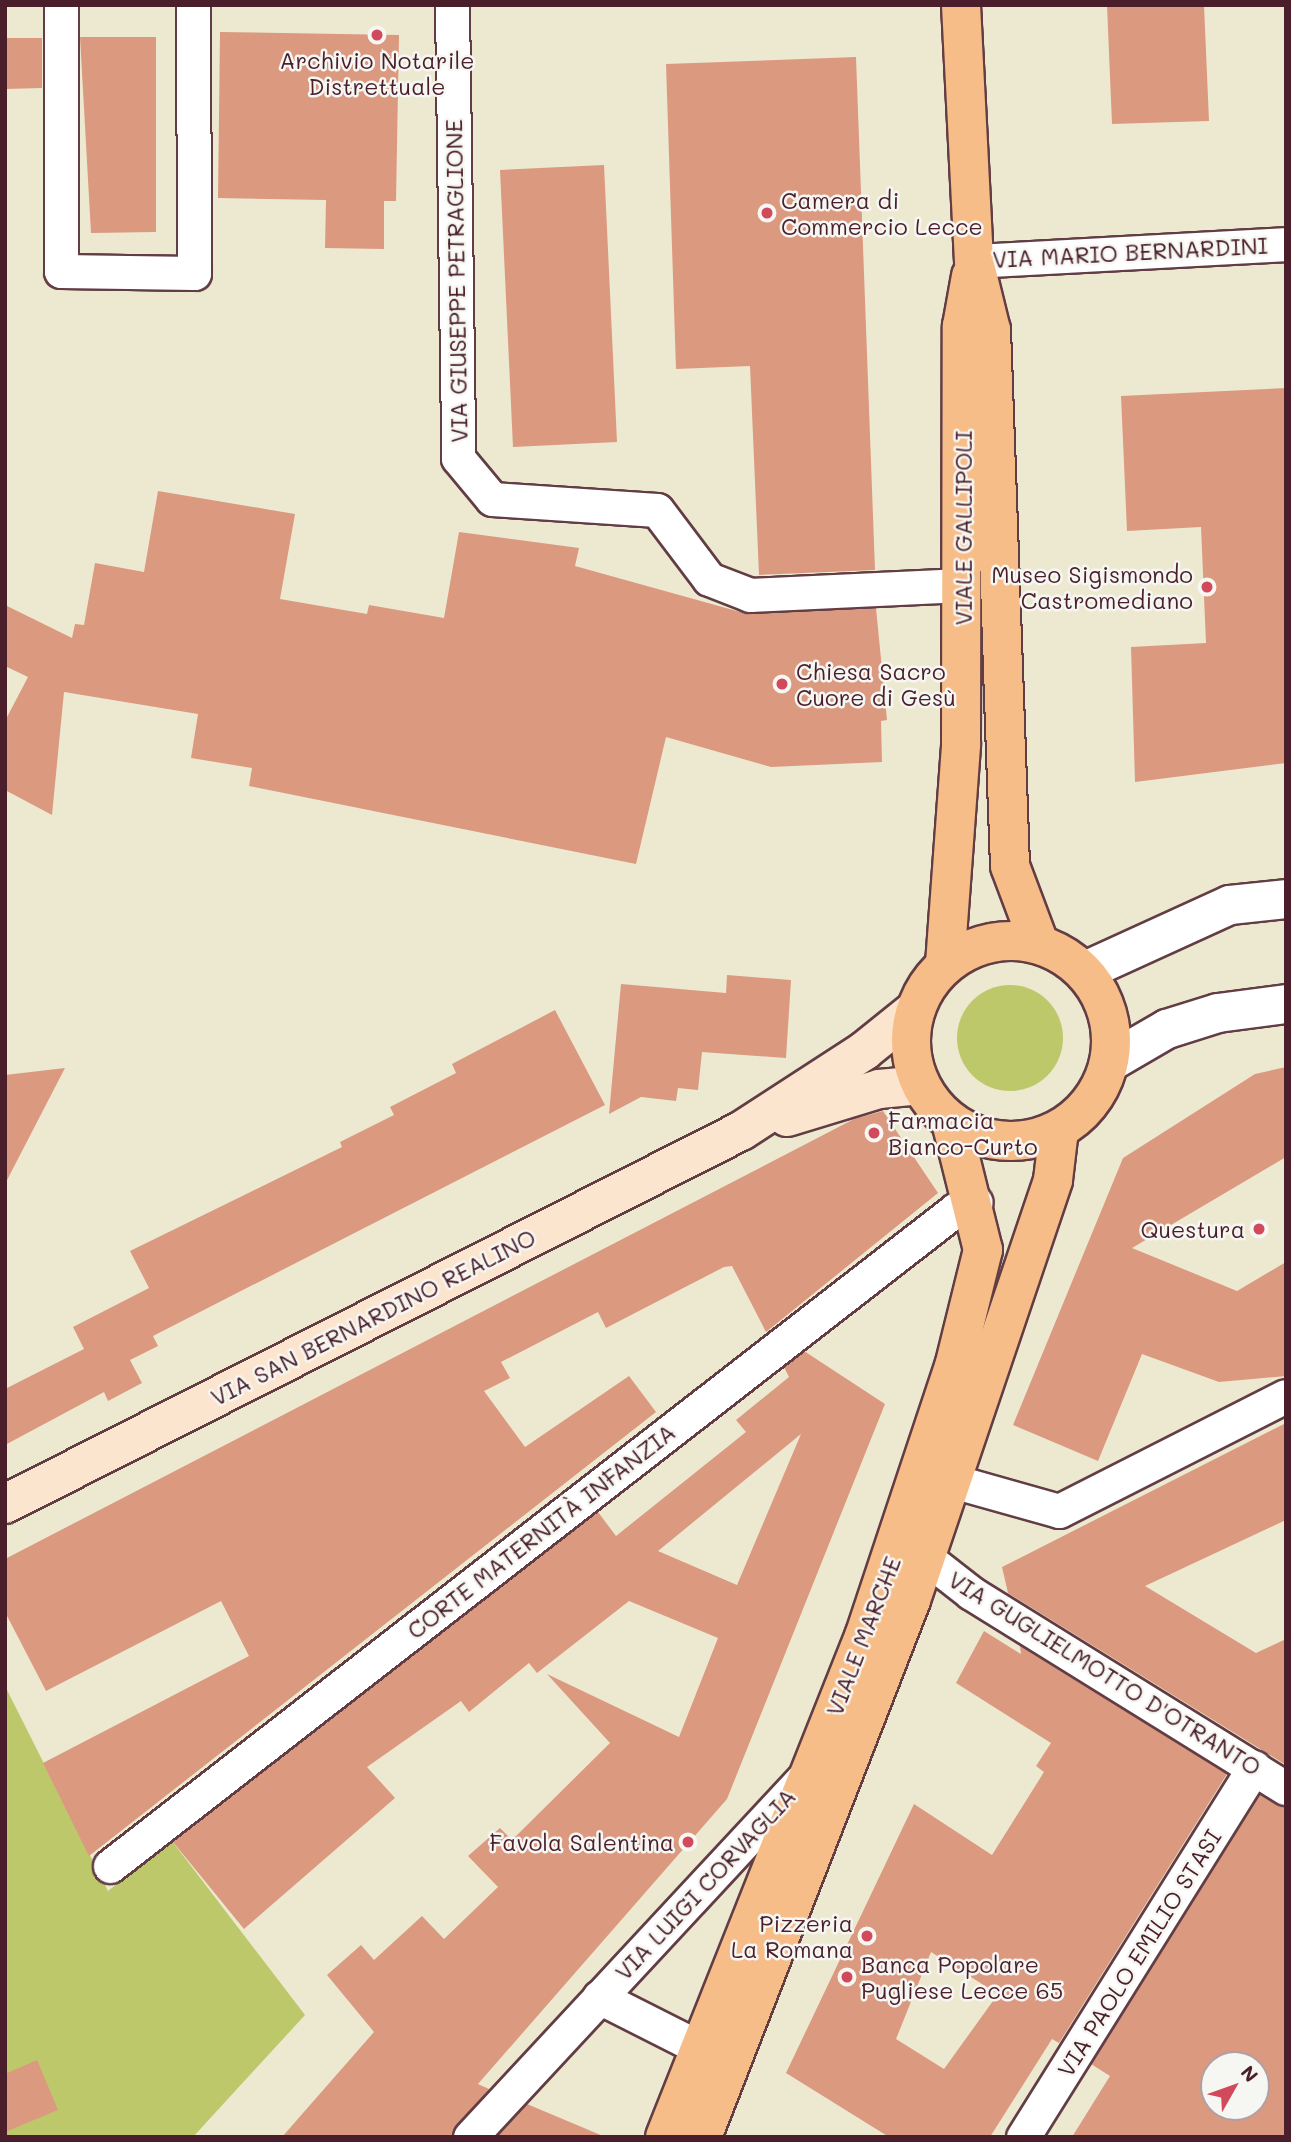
<!DOCTYPE html>
<meta charset="utf-8">
<style>
body{margin:0}
#map{position:relative;width:1291px;height:2142px;overflow:hidden;background:#ede9d1;font-family:Mali,sans-serif}
div>[style]{position:absolute}
[style*='--x']{left:calc(var(--x)*1px);top:calc(var(--y)*1px);width:calc(var(--w)*1px);rotate:calc(var(--a)*1deg)}
.green>*{inset:0;background:#bcc869}
.round{border-radius:50%}
.building>*{inset:0;background:#db9980}
.roads{filter:drop-shadow(2px 0 #623d44) drop-shadow(-2px 0 #623d44) drop-shadow(0 2px #623d44) drop-shadow(0 -2px #623d44)}
.minor>*{height:33px;margin:-16.5px;padding:0 16.5px;transform-origin:16.5px;border-radius:16.5px;background:#fff}
.tertiary>*{height:38px;margin:-19px;padding:0 19px;transform-origin:19px;border-radius:19px;background:#fff}
.secondary>*{height:38px;margin:-19px;padding:0 19px;transform-origin:19px;border-radius:19px;background:#fce5cf}
.primary>*{height:38px;margin:-19px;padding:0 19px;transform-origin:19px;border-radius:19px;background:#f7bd88}
.primary>.ring{margin:-19px;padding:0;box-sizing:content-box;background:none;border:38px solid #f7bd88;border-radius:50%}
.dots>*{width:19px;height:19px;translate:-50% -50%;box-sizing:border-box;border:4px solid #f6f6f2;border-radius:50%}
span{translate:-50% -50%;white-space:nowrap;text-align:center;line-height:1.15;-webkit-text-stroke:5px #f6f6f2;paint-order:stroke}
.poi-label{font-size:23px;color:#4a1f2b}
.left{translate:0 -50%;text-align:left}
.right{translate:-100% -50%;text-align:right}
.street-label{font-size:23px;color:#4a1f2b}
.frame{position:absolute;inset:0;border:7px solid #4a1f2b;pointer-events:none}
.north{position:absolute;left:1200px;top:2051px;width:70px;height:70px;box-sizing:border-box;background:#f6f6f2;border:2px solid #b1a0a2;border-radius:50%;rotate:50deg;font-size:19px;font-weight:700;line-height:28px;text-align:center;color:#4a1f2b}
.north::after{content:'';display:block;margin:auto;width:24px;height:32px;background:#d1495b;clip-path:polygon(50% 0,100% 100%,50% 72%,0 100%)}
</style>
<div id="map">
<div class="green">
<div class="round" style="left:957px;top:985px;width:106px;height:106px"></div>
<div style="clip-path:polygon(5px 1686px,108px 1891px,172px 1841px,305px 2015px,193px 2137px,5px 2137px)"></div>
</div>
<div class="building">
<div style="clip-path:polygon(1107px 5px,1204px 5px,1209px 121px,1112px 124px)"></div>
<div style="clip-path:polygon(220px 32px,399px 35px,396px 201px,384px 201px,384px 249px,325px 248px,326px 200px,218px 198px)"></div>
<div style="clip-path:polygon(80px 37px,156px 37px,156px 232px,91px 233px)"></div>
<div style="clip-path:polygon(5px 38px,42px 38px,42px 88px,5px 89px)"></div>
<div style="clip-path:polygon(856px 57px,875px 570px,759px 575px,750px 366px,676px 369px,666px 64px)"></div>
<div style="clip-path:polygon(604px 165px,617px 442px,513px 447px,500px 170px)"></div>
<div style="clip-path:polygon(1286px 388px,1286px 763px,1135px 782px,1131px 647px,1206px 643px,1201px 527px,1127px 531px,1121px 396px)"></div>
<div style="clip-path:polygon(158px 491px,295px 514px,280px 599px,367px 614px,369px 605px,444px 618px,459px 532px,579px 548px,575px 566px,744px 613px,876px 608px,887px 720px,881px 721px,882px 762px,771px 767px,666px 737px,636px 864px,249px 786px,252px 768px,191px 758px,198px 714px,64px 692px,52px 815px,5px 790px,5px 721px,28px 677px,5px 666px,5px 605px,72px 638px,75px 624px,84px 625px,95px 563px,144px 572px)"></div>
<div style="clip-path:polygon(727px 975px,791px 980px,786px 1058px,702px 1052px,698px 1090px,678px 1088px,676px 1101px,641px 1097px,609px 1114px,621px 984px,726px 993px)"></div>
<div style="clip-path:polygon(555px 1010px,605px 1105px,153px 1336px,158px 1346px,130px 1360px,142px 1383px,108px 1401px,104px 1392px,5px 1445px,5px 1389px,84px 1349px,73px 1327px,149px 1288px,130px 1251px,342px 1147px,340px 1142px,394px 1115px,390px 1107px,456px 1073px,452px 1064px)"></div>
<div style="clip-path:polygon(1286px 1067px,1286px 1157px,1132px 1248px,1237px 1291px,1286px 1262px,1286px 1376px,1219px 1382px,1142px 1354px,1098px 1461px,1013px 1425px,1123px 1158px,1255px 1074px)"></div>
<div style="clip-path:polygon(65px 1068px,5px 1184px,5px 1075px)"></div>
<div style="clip-path:polygon(883px 1111px,938px 1193px,766px 1332px,732px 1266px,724px 1267px,606px 1328px,598px 1312px,501px 1362px,510px 1378px,484px 1391px,525px 1447px,629px 1376px,656px 1412px,89px 1856px,43px 1763px,249px 1656px,221px 1601px,46px 1691px,5px 1612px,5px 1559px,854px 1119px)"></div>
<div style="clip-path:polygon(evenodd,804px 1351px,885px 1404px,727px 1799px,478px 2084px,489px 2089px,451px 2137px,282px 2137px,374px 2032px,327px 1975px,361px 1945px,374px 1960px,422px 1916px,444px 1939px,498px 1887px,468px 1856px,500px 1828px,512px 1840px,610px 1743px,547px 1674px,679px 1737px,718px 1638px,629px 1601px,537px 1673px,529px 1663px,469px 1712px,461px 1701px,367px 1767px,395px 1798px,244px 1929px,173px 1842px,598px 1512px,616px 1536px,746px 1432px,736px 1420px,789px 1377px,784px 1367px,804px 1351px,801px 1434px,737px 1585px,658px 1551px,801px 1434px)"></div>
<div style="clip-path:polygon(1286px 1423px,1286px 1520px,1145px 1586px,1256px 1653px,1286px 1639px,1286px 1765px,1008px 1593px,1002px 1567px)"></div>
<div style="clip-path:polygon(evenodd,984px 1631px,1021px 1654px,1020px 1646px,1227px 1774px,1059px 2043px,1052px 2039px,990px 2137px,889px 2137px,786px 2073px,914px 1804px,992px 1855px,1044px 1772px,1036px 1766px,1051px 1743px,956px 1683px,984px 1631px,931px 1952px,998px 1994px,944px 2069px,896px 2039px,931px 1952px)"></div>
<div style="clip-path:polygon(evenodd,1260px 1794px,1286px 1807px,1286px 2137px,1072px 2137px,1110px 2076px,1091px 2064px,1260px 1794px,1214px 2065px,1256px 2065px,1256px 2107px,1214px 2107px,1214px 2065px)"></div>
<div style="clip-path:polygon(37px 2060px,58px 2110px,5px 2132px,5px 2074px)"></div>
<div style="clip-path:polygon(527px 2104px,603px 2136px,603px 2137px,496px 2137px)"></div>
</div>
<div class="roads">
<div class="minor">
<div style="--x:61;--y:5;--w:266;--a:90"></div>
<div style="--x:61;--y:271;--w:133;--a:0.9"></div>
<div style="--x:194;--y:273;--w:268;--a:-90.2"></div>
<div style="--x:452;--y:5;--w:453;--a:89.2"></div>
<div style="--x:458;--y:458;--w:53;--a:50.3"></div>
<div style="--x:492;--y:499;--w:165;--a:3.8"></div>
<div style="--x:657;--y:510;--w:86;--a:53"></div>
<div style="--x:709;--y:579;--w:44;--a:21.3"></div>
<div style="--x:750;--y:595;--w:212;--a:-2.7"></div>
<div style="--x:974;--y:261;--w:312;--a:-3.1"></div>
<div style="--x:949;--y:1480;--w:114;--a:15.7"></div>
<div style="--x:1059;--y:1511;--w:254;--a:-26.9"></div>
<div style="--x:925;--y:1557;--w:58;--a:38"></div>
<div style="--x:971;--y:1593;--w:370;--a:31.8"></div>
<div style="--x:110;--y:1866;--w:1070;--a:-37.82"></div>
<div style="--x:955;--y:1210;--w:22;--a:-21"></div>
<div style="--x:599;--y:1997;--w:113;--a:26.8"></div>
<div style="--x:470;--y:2137;--w:494;--a:-47.1"></div>
<div style="--x:1023;--y:2137;--w:436;--a:-58"></div>
</div>
<div class="tertiary">
<div style="--x:1085;--y:971;--w:159;--a:-24.5"></div>
<div style="--x:1230;--y:905;--w:56;--a:-6.1"></div>
<div style="--x:1110;--y:1062;--w:66;--a:-30.1"></div>
<div style="--x:1167;--y:1029;--w:53;--a:-17.4"></div>
<div style="--x:1218;--y:1013;--w:69;--a:-7.5"></div>
</div>
<div class="secondary">
<div style="--x:787;--y:1117;--w:96;--a:-16.9"></div>
<div style="--x:879;--y:1089;--w:42;--a:-5.4"></div>
<div style="--x:5;--y:1504;--w:825;--a:-26.88"></div>
<div style="--x:741;--y:1131;--w:147;--a:-33"></div>
<div style="--x:864;--y:1051;--w:65;--a:-38.8"></div>
</div>
<div class="primary">
<div style="--x:961;--y:5;--w:256;--a:87.1"></div>
<div style="--x:974;--y:261;--w:71;--a:76.2"></div>
<div style="--x:991;--y:330;--w:536;--a:87.97"></div>
<div style="--x:1010;--y:866;--w:82;--a:69.4"></div>
<div class="ring" style="left:911px;top:941px;width:162px;height:162px"></div>
<div style="--x:945;--y:964;--w:221;--a:-85.8"></div>
<div style="--x:961;--y:744;--w:418;--a:-89.9"></div>
<div style="--x:962;--y:326;--w:51;--a:-79.8"></div>
<div style="--x:665;--y:2137;--w:541;--a:-68.32"></div>
<div style="--x:865;--y:1634;--w:281;--a:-71.6"></div>
<div style="--x:954;--y:1367;--w:121;--a:-76.1"></div>
<div style="--x:983;--y:1250;--w:132;--a:-104"></div>
<div style="--x:702;--y:2137;--w:576;--a:-68.73"></div>
<div style="--x:911;--y:1600;--w:443;--a:-71.3"></div>
<div style="--x:1053;--y:1180;--w:50;--a:-83.2"></div>
</div>
</div>
<div class="dots">
<div style="left:377px;top:35px;background:#d1495b"></div>
<div style="left:767px;top:213px;background:#d1495b"></div>
<div style="left:1207px;top:587px;background:#d1495b"></div>
<div style="left:782px;top:684px;background:#d1495b"></div>
<div style="left:874px;top:1133px;background:#d1495b"></div>
<div style="left:1259px;top:1229px;background:#d1495b"></div>
<div style="left:688px;top:1842px;background:#d1495b"></div>
<div style="left:867px;top:1936px;background:#d1495b"></div>
<div style="left:847px;top:1977px;background:#d1495b"></div>
</div>
<div class="poi-label">
<span style="left:377px;top:73px">Archivio Notarile<br>Distrettuale</span>
<span class="left" style="left:781px;top:213px">Camera di<br>Commercio Lecce</span>
<span class="right" style="left:1193px;top:587px">Museo Sigismondo<br>Castromediano</span>
<span class="left" style="left:796px;top:684px">Chiesa Sacro<br>Cuore di Gesù</span>
<span class="left" style="left:888px;top:1133px">Farmacia<br>Bianco-Curto</span>
<span class="right" style="left:1245px;top:1229px">Questura</span>
<span class="right" style="left:674px;top:1842px">Favola Salentina</span>
<span class="right" style="left:853px;top:1936px">Pizzeria<br>La Romana</span>
<span class="left" style="left:861px;top:1977px">Banca Popolare<br>Pugliese Lecce 65</span>
</div>
<div class="street-label">
<span style="left:1130px;top:252px;rotate:-3deg">VIA MARIO BERNARDINI</span>
<span style="left:456px;top:281px;rotate:-91deg">VIA GIUSEPPE PETRAGLIONE</span>
<span style="left:963px;top:528px;rotate:-90deg">VIALE GALLIPOLI</span>
<span style="left:373px;top:1317px;rotate:-27deg">VIA SAN BERNARDINO REALINO</span>
<span style="left:541px;top:1531px;rotate:-38deg">CORTE MATERNITÀ INFANZIA</span>
<span style="left:863px;top:1636px;rotate:-69deg">VIALE MARCHE</span>
<span style="left:1105px;top:1673px;rotate:32deg">VIA GUGLIELMOTTO D'OTRANTO</span>
<span style="left:705px;top:1884px;rotate:-47deg">VIA LUIGI CORVAGLIA</span>
<span style="left:1139px;top:1953px;rotate:-58deg">VIA PAOLO EMILIO STASI</span>
</div>
<div class="frame"></div>
<div class="north">N</div>
</div>
